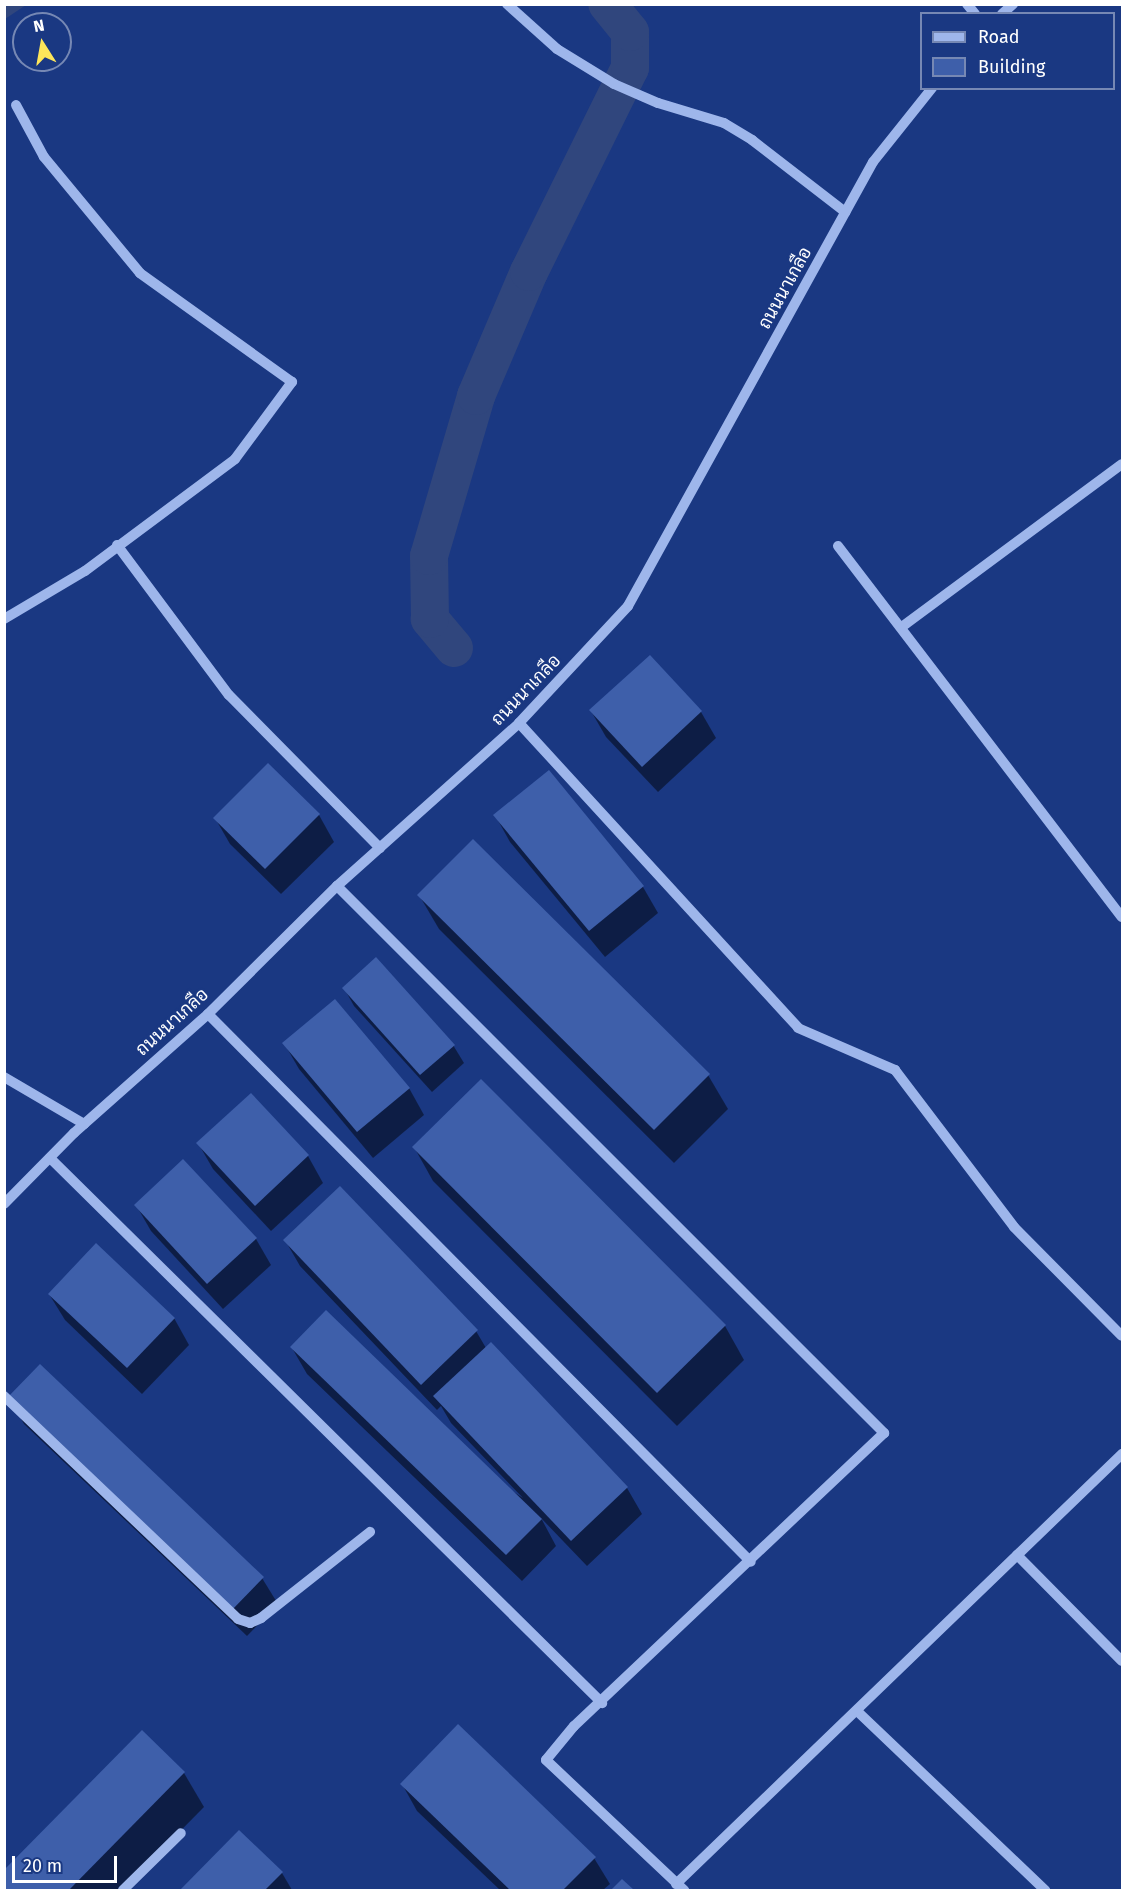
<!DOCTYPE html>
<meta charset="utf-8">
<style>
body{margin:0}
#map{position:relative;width:1127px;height:1895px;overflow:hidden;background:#1a3882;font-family:"Fira Sans",Sarabun,sans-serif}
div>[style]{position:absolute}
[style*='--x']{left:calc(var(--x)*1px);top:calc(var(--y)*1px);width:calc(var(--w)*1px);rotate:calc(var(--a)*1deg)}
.water>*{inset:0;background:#30467d}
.shadow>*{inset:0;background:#0007}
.canal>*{height:38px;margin:-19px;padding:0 19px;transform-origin:19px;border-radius:19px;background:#30467d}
.building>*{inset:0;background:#3e5faa}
.minor>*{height:10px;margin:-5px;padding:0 5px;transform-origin:5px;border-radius:5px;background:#9eb6eb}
span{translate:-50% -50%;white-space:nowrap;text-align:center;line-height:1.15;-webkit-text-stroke:5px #1a3882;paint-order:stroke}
.street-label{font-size:18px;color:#fff}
.frame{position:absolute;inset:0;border:6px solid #fff;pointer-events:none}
.legend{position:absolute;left:920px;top:12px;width:195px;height:78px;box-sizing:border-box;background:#1a3882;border:2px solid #7688b4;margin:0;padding:8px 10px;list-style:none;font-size:18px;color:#fff}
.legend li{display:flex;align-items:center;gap:12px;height:30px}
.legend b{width:30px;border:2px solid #7688b4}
.north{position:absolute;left:12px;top:12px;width:60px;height:60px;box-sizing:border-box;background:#1a3882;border:2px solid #7688b4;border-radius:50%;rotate:349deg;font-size:16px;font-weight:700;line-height:24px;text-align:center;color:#fff}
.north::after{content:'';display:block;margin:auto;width:21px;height:27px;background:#fde55a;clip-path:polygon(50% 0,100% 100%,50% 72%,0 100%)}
.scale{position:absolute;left:12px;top:1856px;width:105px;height:27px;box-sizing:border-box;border:3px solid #fff;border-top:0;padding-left:8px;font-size:18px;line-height:21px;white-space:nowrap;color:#fff;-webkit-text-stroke:4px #1a3882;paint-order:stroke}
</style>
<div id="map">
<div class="water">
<div style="clip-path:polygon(5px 4px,26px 4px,26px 5px,5px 19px)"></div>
</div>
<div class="shadow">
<div style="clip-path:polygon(591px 711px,701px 712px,716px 738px,658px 792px,606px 737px)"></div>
<div style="clip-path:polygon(549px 772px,643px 887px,658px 913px,605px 957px,510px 842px,495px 815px)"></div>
<div style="clip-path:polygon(319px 815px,334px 842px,281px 894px,230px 844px,215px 818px)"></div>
<div style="clip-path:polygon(419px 895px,708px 1075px,728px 1109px,674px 1163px,439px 929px)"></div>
<div style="clip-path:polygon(344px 988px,453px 1045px,464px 1063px,432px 1092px,354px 1006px)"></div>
<div style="clip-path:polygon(284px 1043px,409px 1088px,424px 1115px,373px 1158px,299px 1069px)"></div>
<div style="clip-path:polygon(198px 1143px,308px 1156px,323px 1183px,271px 1231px,213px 1169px)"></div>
<div style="clip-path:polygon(414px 1147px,725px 1326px,744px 1360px,677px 1426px,433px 1181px)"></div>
<div style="clip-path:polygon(136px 1205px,256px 1239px,271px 1265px,223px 1309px,151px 1231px)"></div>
<div style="clip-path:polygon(285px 1240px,476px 1331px,486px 1348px,491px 1344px,627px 1488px,642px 1514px,587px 1566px,541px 1518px,556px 1546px,522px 1581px,307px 1374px,292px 1348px,523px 1498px,451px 1423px,441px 1406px,437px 1410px,300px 1266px)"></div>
<div style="clip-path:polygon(49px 1294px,174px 1318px,189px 1345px,142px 1394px,65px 1320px)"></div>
<div style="clip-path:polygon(9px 1398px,262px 1578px,278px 1604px,247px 1636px,24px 1424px)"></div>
<div style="clip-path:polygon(142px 1732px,184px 1773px,204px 1807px,122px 1890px,4px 1890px,4px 1872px)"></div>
<div style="clip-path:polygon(402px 1784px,594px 1858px,610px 1884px,603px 1890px,500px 1890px,417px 1811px)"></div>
<div style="clip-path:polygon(240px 1832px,282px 1873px,292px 1890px,182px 1890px)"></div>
</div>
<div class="canal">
<div style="--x:454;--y:648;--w:38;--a:-130"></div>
<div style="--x:430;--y:619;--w:63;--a:-90.9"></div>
<div style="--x:429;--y:556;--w:167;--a:-73.6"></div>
<div style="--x:476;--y:396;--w:135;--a:-66.9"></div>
<div style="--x:529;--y:272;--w:228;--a:-63.7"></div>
<div style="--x:630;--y:68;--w:36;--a:-90"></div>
<div style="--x:630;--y:32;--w:36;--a:-129"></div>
</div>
<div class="building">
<div style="clip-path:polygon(650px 655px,702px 711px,642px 767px,589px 710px)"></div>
<div style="clip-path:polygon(268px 763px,320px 814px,265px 869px,213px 818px)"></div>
<div style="clip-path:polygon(549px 770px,644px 886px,589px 931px,493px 815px)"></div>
<div style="clip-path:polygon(473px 839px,710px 1074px,654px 1130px,417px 895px)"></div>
<div style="clip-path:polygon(376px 957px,455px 1045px,420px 1075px,342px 988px)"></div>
<div style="clip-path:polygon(335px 999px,410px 1088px,357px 1132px,282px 1043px)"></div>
<div style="clip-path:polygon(481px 1079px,726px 1325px,657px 1393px,412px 1147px)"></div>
<div style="clip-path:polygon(251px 1093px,309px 1155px,255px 1206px,196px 1143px)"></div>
<div style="clip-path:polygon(183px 1159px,257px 1238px,207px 1284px,134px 1205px)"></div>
<div style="clip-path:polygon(340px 1186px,478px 1330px,421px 1385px,283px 1240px)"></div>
<div style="clip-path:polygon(96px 1243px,175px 1318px,127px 1368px,48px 1294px)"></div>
<div style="clip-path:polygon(326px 1310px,542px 1519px,506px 1555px,290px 1347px)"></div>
<div style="clip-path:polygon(491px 1342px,628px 1487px,571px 1541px,433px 1396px)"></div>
<div style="clip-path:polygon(40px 1364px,264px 1577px,231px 1611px,7px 1398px)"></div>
<div style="clip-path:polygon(458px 1724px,596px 1857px,563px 1890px,510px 1890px,400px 1784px)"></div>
<div style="clip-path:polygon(142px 1730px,185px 1772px,69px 1890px,4px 1890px,4px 1870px)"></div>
<div style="clip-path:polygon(239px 1830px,283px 1872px,265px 1890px,180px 1890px)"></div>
<div style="clip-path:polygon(622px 1879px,634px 1890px,611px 1890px)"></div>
</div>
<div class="minor">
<div style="--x:507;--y:4;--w:67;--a:42"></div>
<div style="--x:557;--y:49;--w:67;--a:31.6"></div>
<div style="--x:614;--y:84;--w:48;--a:23.4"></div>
<div style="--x:658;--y:103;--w:69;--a:16.9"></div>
<div style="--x:724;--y:123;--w:33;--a:31"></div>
<div style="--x:752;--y:140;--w:118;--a:37.7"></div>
<div style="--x:967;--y:4;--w:13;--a:51"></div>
<div style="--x:1002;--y:14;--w:15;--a:-42"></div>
<div style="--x:117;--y:545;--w:187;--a:53.3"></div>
<div style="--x:229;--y:695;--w:215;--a:45.4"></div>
<div style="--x:838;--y:546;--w:467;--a:52.6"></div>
<div style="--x:4;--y:619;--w:94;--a:-30.7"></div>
<div style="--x:85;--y:571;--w:187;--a:-36.7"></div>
<div style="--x:235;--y:459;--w:96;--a:-53.5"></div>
<div style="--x:292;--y:382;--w:187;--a:-144.4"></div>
<div style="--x:140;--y:273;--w:151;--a:-129.6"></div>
<div style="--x:44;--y:157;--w:59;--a:-118.3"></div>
<div style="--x:903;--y:626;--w:272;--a:-36.5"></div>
<div style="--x:519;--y:723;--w:413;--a:47.5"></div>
<div style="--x:798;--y:1028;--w:106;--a:23.4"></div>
<div style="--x:895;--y:1070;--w:197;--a:52.8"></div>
<div style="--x:1014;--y:1227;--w:153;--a:45.3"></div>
<div style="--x:337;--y:886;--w:774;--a:45"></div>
<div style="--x:884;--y:1433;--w:427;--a:136.6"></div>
<div style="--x:574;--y:1726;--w:44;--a:129.5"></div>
<div style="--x:546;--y:1760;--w:190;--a:43.3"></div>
<div style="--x:208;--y:1014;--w:771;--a:45.26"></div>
<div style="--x:4;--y:1077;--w:93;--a:30.4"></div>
<div style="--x:50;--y:1158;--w:776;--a:44.63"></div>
<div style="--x:4;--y:1204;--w:100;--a:-45.4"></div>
<div style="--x:74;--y:1133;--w:179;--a:-41.6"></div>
<div style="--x:208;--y:1014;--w:182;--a:-44.8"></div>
<div style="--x:337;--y:886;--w:244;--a:-41.8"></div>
<div style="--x:519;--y:723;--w:160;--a:-47"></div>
<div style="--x:628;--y:606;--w:507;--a:-61.11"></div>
<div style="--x:873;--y:162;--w:95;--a:-51.4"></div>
<div style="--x:4;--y:1396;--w:323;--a:43.6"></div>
<div style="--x:238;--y:1619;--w:13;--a:18"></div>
<div style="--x:250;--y:1623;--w:12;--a:-24"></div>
<div style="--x:261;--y:1618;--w:139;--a:-38.3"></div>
<div style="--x:1017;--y:1555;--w:149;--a:45.3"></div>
<div style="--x:857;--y:1711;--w:260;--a:43.6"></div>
<div style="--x:676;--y:1884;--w:620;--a:-43.95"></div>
<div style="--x:123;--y:1890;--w:81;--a:-44.5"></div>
</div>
<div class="street-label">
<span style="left:785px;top:288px;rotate:-61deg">ถนนนาเกลือ</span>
<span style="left:526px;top:690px;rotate:-46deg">ถนนนาเกลือ</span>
<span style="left:172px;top:1022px;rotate:-42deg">ถนนนาเกลือ</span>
</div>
<div class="frame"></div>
<ul class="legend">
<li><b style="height:8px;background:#9eb6eb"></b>Road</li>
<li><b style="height:16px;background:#3e5faa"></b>Building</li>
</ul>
<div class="north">N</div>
<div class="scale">20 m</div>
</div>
